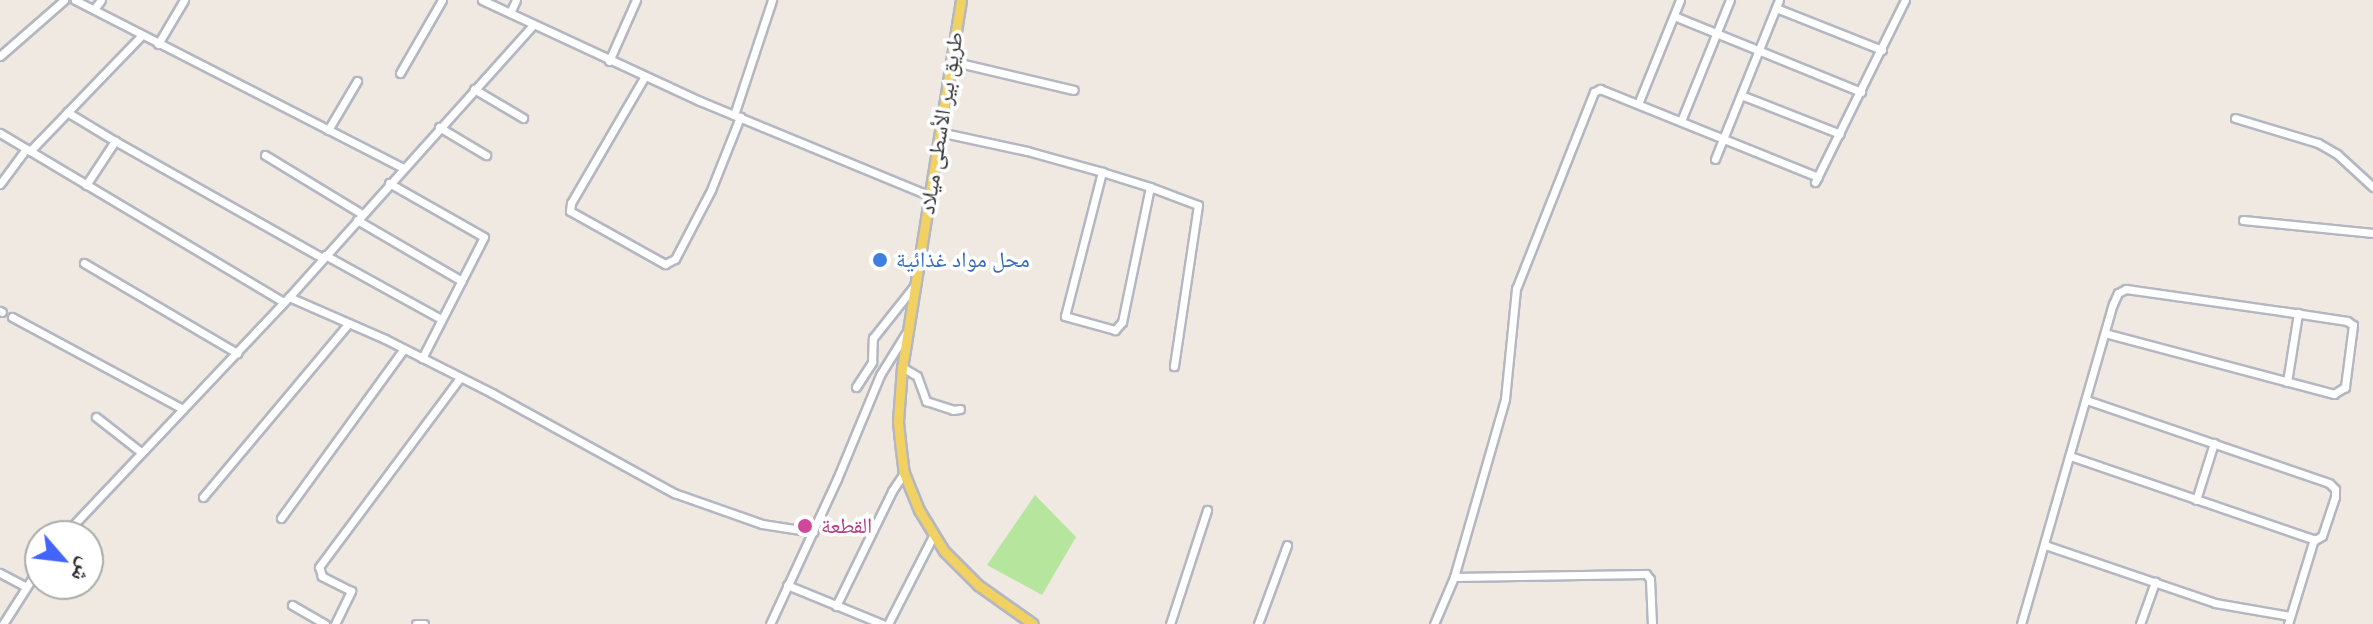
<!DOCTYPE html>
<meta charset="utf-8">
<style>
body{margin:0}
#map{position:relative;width:2373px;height:624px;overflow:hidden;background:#efe9e1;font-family:"Public Sans","Noto Naskh Arabic",sans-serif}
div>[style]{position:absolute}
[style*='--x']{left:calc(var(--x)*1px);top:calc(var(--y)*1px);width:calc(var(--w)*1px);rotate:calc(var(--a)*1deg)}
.green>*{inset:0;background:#b6e59e}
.roads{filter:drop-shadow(2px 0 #b4b7c1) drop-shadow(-2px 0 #b4b7c1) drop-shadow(0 2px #b4b7c1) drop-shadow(0 -2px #b4b7c1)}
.minor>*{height:7px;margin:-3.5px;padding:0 3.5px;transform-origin:3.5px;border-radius:3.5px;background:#fff}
.major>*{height:9px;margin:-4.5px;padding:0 4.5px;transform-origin:4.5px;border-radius:4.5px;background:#f2d163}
.dots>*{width:22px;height:22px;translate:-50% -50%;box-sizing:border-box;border:4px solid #fff;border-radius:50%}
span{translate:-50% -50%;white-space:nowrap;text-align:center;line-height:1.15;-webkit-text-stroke:7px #fff;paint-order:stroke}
.street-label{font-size:22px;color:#2e2e2e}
.shop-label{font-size:22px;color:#366cbe}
.left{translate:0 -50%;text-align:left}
.hotel-label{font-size:22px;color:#b23c85}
.north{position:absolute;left:24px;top:520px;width:80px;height:80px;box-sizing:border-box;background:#fff;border:2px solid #ababab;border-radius:50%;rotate:118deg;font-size:22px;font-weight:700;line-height:32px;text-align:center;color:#2e2e2e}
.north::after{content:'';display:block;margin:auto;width:28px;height:36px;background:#4264fb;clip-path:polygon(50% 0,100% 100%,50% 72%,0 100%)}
</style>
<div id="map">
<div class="green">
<div style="clip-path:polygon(1035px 495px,1076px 537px,1042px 595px,987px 565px)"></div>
</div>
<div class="roads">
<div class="minor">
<div style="--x:75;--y:0;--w:369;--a:27.1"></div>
<div style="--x:482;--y:0;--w:240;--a:24.9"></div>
<div style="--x:700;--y:101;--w:249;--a:22.4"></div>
<div style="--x:1776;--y:8;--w:114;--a:21.6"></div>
<div style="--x:94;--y:9;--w:11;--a:-52"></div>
<div style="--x:510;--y:13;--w:14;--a:-65"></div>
<div style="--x:1674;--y:16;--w:202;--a:22.1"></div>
<div style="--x:158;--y:44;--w:51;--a:-59.4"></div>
<div style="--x:0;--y:56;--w:85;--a:-41.2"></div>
<div style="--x:609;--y:61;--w:67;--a:-66.1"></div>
<div style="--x:951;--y:61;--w:126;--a:13.3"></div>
<div style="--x:400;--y:73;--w:84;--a:-60.1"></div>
<div style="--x:645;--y:76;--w:147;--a:120.2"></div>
<div style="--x:571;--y:203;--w:8;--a:97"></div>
<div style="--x:570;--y:211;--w:109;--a:29.2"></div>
<div style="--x:665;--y:264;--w:11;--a:-27"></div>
<div style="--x:675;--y:259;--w:78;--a:-62.4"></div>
<div style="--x:711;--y:190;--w:79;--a:-68.3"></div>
<div style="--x:474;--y:89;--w:57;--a:30.6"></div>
<div style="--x:1741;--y:95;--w:106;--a:21.5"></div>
<div style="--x:1638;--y:104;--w:112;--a:-68"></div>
<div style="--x:67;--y:112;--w:56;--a:31.1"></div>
<div style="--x:734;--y:115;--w:121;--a:-71.7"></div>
<div style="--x:2235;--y:118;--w:87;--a:16.8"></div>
<div style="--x:2318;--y:143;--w:22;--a:30"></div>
<div style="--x:2337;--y:154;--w:49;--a:42.5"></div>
<div style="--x:1681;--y:121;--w:131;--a:-68"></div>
<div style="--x:439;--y:127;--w:55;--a:30.8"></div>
<div style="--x:328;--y:130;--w:57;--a:-59.4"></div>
<div style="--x:939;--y:132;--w:90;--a:12.2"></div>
<div style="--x:1027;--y:151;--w:78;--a:15.6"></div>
<div style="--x:1102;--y:172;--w:50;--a:17.4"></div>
<div style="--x:1150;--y:187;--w:138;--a:101.7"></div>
<div style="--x:1122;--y:322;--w:11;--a:131"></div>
<div style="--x:1115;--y:330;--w:52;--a:-164.4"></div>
<div style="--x:1065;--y:316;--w:149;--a:-75.6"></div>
<div style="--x:0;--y:133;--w:330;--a:30.8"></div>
<div style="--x:30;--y:151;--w:160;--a:-46"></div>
<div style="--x:265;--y:155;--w:114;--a:31.3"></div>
<div style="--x:1715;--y:159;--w:171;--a:-68.1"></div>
<div style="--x:1815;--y:182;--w:203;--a:-63.7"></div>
<div style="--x:389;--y:183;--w:109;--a:29.6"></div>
<div style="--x:484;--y:237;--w:136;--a:117.1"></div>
<div style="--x:0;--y:184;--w:44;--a:-53.4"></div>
<div style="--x:86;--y:185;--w:53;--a:-56.6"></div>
<div style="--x:115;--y:141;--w:239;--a:29.4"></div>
<div style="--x:1150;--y:187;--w:51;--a:20.6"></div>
<div style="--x:1198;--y:205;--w:163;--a:98.5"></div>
<div style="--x:357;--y:220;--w:121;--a:30.2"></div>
<div style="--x:2243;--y:220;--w:131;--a:5.7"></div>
<div style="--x:325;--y:255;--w:132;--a:28.9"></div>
<div style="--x:84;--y:263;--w:178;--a:30.5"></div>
<div style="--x:289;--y:297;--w:105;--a:23.6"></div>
<div style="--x:385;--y:339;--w:120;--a:26.8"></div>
<div style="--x:492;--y:393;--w:208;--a:28.8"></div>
<div style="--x:674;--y:493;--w:93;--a:19.4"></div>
<div style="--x:762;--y:524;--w:52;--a:8.9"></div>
<div style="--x:0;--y:311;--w:2;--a:27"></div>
<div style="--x:12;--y:317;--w:194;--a:28.3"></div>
<div style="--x:902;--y:367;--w:17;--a:31"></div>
<div style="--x:917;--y:376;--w:27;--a:70"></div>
<div style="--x:926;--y:401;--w:28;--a:18"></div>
<div style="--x:953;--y:410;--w:7;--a:-8"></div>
<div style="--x:2287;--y:382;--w:70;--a:-80.9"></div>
<div style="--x:856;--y:387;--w:30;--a:-57"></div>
<div style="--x:872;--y:362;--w:24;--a:-88"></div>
<div style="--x:873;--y:338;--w:68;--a:-51.6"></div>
<div style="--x:96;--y:417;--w:57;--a:37.9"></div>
<div style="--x:2070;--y:456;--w:259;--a:18.9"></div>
<div style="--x:2315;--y:540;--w:8;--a:-30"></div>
<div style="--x:2322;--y:536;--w:41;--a:-71.6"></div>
<div style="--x:2335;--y:497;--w:8;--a:-90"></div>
<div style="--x:2335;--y:489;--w:8;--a:-135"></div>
<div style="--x:2329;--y:483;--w:257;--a:-161.1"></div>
<div style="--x:203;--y:497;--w:227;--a:-50"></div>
<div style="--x:2196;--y:500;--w:60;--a:-72.5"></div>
<div style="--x:281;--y:518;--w:209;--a:-54"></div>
<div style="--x:63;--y:536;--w:329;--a:-46.6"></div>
<div style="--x:289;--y:297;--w:365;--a:-48.1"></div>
<div style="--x:2045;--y:545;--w:180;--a:18.8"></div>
<div style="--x:2215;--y:603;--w:76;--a:9.8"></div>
<div style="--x:0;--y:573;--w:27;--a:28"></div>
<div style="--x:1454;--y:577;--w:192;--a:-0.9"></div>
<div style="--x:1646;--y:574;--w:6;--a:51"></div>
<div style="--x:1650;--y:579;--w:45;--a:87.5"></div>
<div style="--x:787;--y:585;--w:103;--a:22.3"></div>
<div style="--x:292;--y:605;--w:38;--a:30"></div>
<div style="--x:836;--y:606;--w:128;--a:-64"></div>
<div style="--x:892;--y:491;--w:22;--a:-56"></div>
<div style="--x:3;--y:624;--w:69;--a:-57.5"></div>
<div style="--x:335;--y:624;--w:37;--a:-64"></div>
<div style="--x:351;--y:591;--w:33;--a:-153"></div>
<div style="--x:322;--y:576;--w:9;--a:-108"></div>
<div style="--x:319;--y:567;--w:236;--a:-53.3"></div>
<div style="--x:416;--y:624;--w:8;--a:0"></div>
<div style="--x:770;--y:624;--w:160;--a:-65.2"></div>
<div style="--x:837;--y:479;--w:113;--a:-67.5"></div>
<div style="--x:880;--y:375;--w:49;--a:-58.2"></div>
<div style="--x:888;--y:624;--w:99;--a:-62.9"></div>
<div style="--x:1170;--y:624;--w:120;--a:-72"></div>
<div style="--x:1258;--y:624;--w:84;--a:-69.8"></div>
<div style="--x:1434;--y:624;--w:51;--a:-66.9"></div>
<div style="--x:1454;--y:577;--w:185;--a:-74"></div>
<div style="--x:1505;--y:399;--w:111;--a:-84.3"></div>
<div style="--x:1516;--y:289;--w:212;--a:-68.4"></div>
<div style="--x:1594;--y:92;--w:7;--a:-27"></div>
<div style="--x:1600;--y:89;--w:235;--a:22"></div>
<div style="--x:2021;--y:624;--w:333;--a:-74"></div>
<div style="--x:2113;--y:304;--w:12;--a:-66"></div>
<div style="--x:2118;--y:293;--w:9;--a:-27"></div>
<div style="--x:2126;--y:289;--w:157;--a:8.1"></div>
<div style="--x:2281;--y:311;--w:67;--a:8.6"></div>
<div style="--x:2347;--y:321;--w:7;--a:34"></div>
<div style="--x:2353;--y:325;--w:63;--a:97.4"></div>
<div style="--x:2345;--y:387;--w:13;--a:148"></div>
<div style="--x:2334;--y:394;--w:237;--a:-165.1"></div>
<div style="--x:2140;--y:624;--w:45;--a:-70.3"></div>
<div style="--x:2288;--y:624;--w:89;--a:-73"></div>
</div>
<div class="major">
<div style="--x:961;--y:0;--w:372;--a:99.1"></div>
<div style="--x:902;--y:367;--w:55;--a:94.2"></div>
<div style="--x:898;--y:422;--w:28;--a:84"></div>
<div style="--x:901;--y:450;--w:23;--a:83"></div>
<div style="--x:904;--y:473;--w:40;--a:68"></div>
<div style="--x:919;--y:510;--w:48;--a:58.6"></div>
<div style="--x:944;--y:551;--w:48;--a:45"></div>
<div style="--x:978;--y:585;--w:67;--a:35.3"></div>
</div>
</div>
<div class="dots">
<div style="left:880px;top:260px;background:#3f7fe0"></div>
<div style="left:805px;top:526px;background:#d1479c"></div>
</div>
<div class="street-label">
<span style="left:941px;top:123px;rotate:-81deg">طريق بير الأسطى ميلاد</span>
</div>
<div class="shop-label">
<span class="left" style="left:896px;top:260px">محل مواد غذائية</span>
</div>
<div class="hotel-label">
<span class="left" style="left:821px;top:526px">القطعة</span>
</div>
<div class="north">ش</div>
</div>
